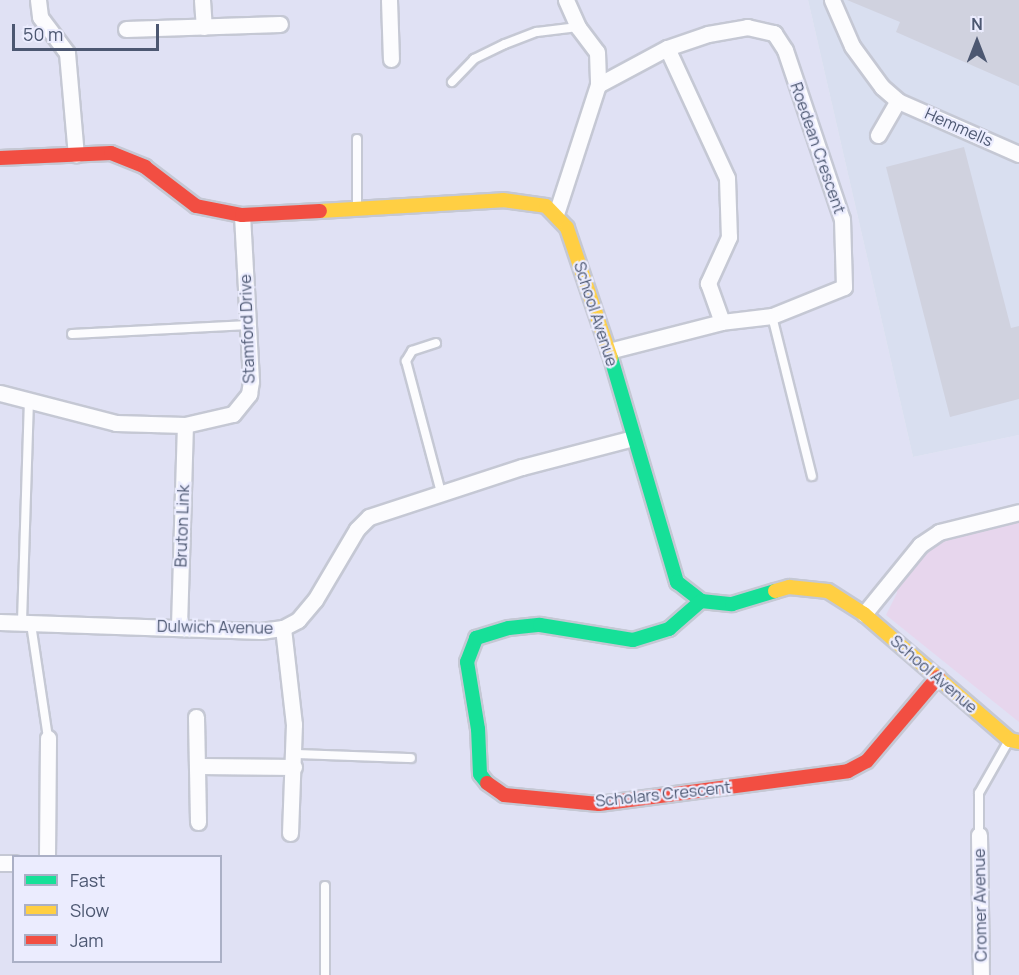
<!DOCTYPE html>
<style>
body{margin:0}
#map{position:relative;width:1019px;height:975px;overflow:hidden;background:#eaeaf5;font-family:Manrope,sans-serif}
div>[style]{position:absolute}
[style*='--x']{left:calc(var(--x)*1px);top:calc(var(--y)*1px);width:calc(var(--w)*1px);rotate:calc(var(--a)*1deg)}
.residential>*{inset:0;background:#e0e1f4}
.commercial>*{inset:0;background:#d9dff0}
.green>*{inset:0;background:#e7d6ed}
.building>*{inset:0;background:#d0d2df}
.roads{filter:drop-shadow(2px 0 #c5c8d4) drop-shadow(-2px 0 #c5c8d4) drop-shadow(0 2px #c5c8d4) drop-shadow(0 -2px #c5c8d4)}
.lane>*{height:8px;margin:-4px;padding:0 4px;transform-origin:4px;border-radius:4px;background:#fcfcfe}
.street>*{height:15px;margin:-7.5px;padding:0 7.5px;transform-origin:7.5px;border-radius:7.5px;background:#fcfcfe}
.fast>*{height:14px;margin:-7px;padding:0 7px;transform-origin:7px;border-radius:7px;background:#16e098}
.slow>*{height:14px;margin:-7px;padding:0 7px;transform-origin:7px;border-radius:7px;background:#ffcf43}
.jam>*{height:14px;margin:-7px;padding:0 7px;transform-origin:7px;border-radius:7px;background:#f24e42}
span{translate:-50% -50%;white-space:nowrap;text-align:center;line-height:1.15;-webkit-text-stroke:4.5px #ebecfe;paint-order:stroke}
.street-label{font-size:16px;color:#4c5771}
.legend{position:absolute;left:12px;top:855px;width:210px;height:108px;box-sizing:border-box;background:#ebecfe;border:2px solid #abb0c6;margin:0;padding:8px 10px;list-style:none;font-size:18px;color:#4c5771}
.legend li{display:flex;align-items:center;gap:12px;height:30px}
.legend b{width:30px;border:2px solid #abb0c6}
.north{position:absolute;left:947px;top:12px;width:60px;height:60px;-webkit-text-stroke:4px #ebecfe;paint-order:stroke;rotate:0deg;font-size:16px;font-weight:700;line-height:24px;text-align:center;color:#4c5771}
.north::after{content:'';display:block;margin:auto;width:21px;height:27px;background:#4c5771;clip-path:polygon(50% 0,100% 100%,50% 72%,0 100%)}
.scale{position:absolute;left:12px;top:24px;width:147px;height:27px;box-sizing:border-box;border:3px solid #4c5771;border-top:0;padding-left:8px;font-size:18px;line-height:21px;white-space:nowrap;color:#4c5771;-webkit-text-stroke:4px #ebecfe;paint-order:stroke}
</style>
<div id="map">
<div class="residential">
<div style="clip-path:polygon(evenodd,0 0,808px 0,913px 457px,1019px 435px,1019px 975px,0 975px,0 0,14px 856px,220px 856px,220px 962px,14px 962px,14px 856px)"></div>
</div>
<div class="commercial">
<div style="clip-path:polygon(808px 0,1019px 0,1019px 435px,913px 457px)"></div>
</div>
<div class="green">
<div style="clip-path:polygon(1019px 521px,1019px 722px,886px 615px,897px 593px,896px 586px,926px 551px,942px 540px)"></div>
</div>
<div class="building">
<div style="clip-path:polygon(847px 0,1019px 0,1019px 86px,896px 32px,900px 22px)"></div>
<div style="clip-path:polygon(964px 147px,1011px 328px,1019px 326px,1019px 399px,950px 417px,886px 167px)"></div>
</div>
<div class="roads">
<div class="lane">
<div style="--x:452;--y:82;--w:32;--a:-46"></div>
<div style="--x:474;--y:59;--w:34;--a:-26"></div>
<div style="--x:505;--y:44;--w:34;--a:-21"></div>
<div style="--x:537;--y:32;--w:41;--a:-7"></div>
<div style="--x:357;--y:139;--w:68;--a:90"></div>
<div style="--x:772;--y:316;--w:165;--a:76"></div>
<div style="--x:72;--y:334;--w:177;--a:-2.9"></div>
<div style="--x:436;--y:343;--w:25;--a:162"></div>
<div style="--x:412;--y:351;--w:12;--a:121"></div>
<div style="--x:406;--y:361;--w:137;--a:75.1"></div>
<div style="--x:22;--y:622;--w:220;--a:-88.2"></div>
<div style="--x:31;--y:624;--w:115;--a:81.5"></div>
<div style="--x:294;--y:754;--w:117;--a:2"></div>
<div style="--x:979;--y:835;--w:42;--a:-90"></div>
<div style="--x:979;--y:793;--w:59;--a:-60.4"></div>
<div style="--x:325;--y:886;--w:89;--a:90"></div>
</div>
<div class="street">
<div style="--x:38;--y:0;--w:17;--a:83"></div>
<div style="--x:40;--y:17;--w:45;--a:53.1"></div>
<div style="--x:67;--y:53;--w:102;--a:85"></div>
<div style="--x:202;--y:0;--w:27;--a:86"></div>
<div style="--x:389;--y:0;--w:59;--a:88.1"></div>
<div style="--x:566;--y:0;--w:30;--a:66"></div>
<div style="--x:578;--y:27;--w:31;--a:53"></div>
<div style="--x:597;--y:52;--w:33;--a:88"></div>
<div style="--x:832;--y:0;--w:50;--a:66.5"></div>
<div style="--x:852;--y:46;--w:51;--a:53.8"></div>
<div style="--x:882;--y:87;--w:21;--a:41"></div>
<div style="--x:898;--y:101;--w:132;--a:23.7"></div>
<div style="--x:126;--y:29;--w:154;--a:-1.9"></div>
<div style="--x:667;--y:48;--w:143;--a:65.2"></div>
<div style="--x:727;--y:178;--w:59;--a:88.1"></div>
<div style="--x:729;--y:237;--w:51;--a:114.5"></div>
<div style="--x:708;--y:283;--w:41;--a:70.3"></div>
<div style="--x:878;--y:135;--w:39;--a:-60"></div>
<div style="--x:556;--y:214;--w:136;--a:-72"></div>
<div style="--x:598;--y:85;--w:78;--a:-28.2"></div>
<div style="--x:667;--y:48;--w:43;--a:-18.9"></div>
<div style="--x:708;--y:34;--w:40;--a:-10"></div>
<div style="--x:747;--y:27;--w:28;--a:13"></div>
<div style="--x:774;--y:33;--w:20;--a:57"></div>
<div style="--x:785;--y:50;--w:178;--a:71.4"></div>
<div style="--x:842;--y:219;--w:68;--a:88.3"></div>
<div style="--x:844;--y:287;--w:78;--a:158.1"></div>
<div style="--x:772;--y:316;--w:50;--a:173.2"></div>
<div style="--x:722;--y:322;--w:117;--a:165.6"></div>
<div style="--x:0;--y:393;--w:120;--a:14.5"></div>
<div style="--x:116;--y:423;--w:69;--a:1.7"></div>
<div style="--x:185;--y:425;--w:49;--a:-12.9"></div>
<div style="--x:233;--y:414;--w:26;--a:-51"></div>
<div style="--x:249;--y:394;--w:13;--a:-81"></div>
<div style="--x:251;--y:381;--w:166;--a:-93.1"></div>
<div style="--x:864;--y:614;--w:89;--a:-50.9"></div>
<div style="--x:920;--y:545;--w:23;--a:-34"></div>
<div style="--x:939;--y:532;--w:82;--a:-14"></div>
<div style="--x:0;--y:622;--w:261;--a:2"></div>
<div style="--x:261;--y:631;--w:22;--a:-8"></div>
<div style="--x:283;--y:628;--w:17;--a:-28"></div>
<div style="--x:298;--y:620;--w:26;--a:-50"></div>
<div style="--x:315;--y:600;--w:82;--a:-59.4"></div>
<div style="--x:357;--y:529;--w:17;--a:-45"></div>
<div style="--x:369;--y:517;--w:161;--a:-18.1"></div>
<div style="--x:522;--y:467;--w:115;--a:-14.6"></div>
<div style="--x:179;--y:626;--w:201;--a:-88.3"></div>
<div style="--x:283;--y:628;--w:97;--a:83.5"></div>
<div style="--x:294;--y:724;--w:109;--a:92.1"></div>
<div style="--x:196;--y:717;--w:105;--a:88.9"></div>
<div style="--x:200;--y:766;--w:94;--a:0.6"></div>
<div style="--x:979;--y:835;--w:140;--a:89.2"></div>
<div style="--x:47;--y:856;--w:118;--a:-89.5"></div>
<div style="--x:0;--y:863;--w:14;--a:0"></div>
</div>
<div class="fast">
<div style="--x:611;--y:358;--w:234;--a:73.6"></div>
<div style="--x:677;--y:582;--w:31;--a:38"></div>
<div style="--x:701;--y:601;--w:31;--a:6"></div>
<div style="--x:732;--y:604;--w:45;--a:-16.8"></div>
<div style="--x:487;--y:783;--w:11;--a:-128"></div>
<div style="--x:480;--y:774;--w:45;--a:-92.5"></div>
<div style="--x:478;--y:729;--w:68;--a:-99.3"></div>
<div style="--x:467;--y:662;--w:26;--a:-69"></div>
<div style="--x:476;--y:638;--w:34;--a:-17"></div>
<div style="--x:509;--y:628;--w:31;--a:-6"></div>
<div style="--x:540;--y:625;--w:94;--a:9.2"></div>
<div style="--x:633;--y:640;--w:38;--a:-17"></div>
<div style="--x:669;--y:629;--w:43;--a:-41.2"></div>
</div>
<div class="slow">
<div style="--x:320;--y:211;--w:183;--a:-3.4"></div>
<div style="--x:503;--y:200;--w:43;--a:7.9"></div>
<div style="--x:546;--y:206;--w:30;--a:46"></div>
<div style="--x:567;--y:228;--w:137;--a:71.3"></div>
<div style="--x:775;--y:591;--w:15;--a:-16"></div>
<div style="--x:789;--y:587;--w:39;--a:6"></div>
<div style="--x:828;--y:591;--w:43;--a:32.6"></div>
<div style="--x:864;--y:614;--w:193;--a:40.8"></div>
<div style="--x:1010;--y:740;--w:9;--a:13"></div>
</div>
<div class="jam">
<div style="--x:0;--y:158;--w:111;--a:-2.6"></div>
<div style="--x:111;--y:153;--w:37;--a:22"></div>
<div style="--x:145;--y:167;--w:64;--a:37.4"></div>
<div style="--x:196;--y:206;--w:47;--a:11.1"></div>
<div style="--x:242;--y:215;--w:78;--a:-2.9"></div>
<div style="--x:487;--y:783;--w:21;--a:35"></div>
<div style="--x:504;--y:795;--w:95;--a:5.4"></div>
<div style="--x:599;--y:804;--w:251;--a:-7.5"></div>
<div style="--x:848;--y:771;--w:21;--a:-28"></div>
<div style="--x:867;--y:761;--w:110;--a:-49.8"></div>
</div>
</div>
<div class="street-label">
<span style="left:959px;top:127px;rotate:24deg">Hemmells</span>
<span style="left:818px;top:148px;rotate:71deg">Roedean Crescent</span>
<span style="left:596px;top:314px;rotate:72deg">School Avenue</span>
<span style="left:247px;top:329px;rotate:-92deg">Stamford Drive</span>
<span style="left:182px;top:526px;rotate:-88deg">Bruton Link</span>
<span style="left:215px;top:627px;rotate:1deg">Dulwich Avenue</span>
<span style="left:934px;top:674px;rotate:41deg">School Avenue</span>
<span style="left:663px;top:794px;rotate:-6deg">Scholars Crescent</span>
<span style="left:980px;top:905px;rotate:-91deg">Cromer Avenue</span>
</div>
<ul class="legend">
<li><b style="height:8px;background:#16e098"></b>Fast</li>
<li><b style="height:8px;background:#ffcf43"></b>Slow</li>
<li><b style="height:8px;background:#f24e42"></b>Jam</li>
</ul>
<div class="north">N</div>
<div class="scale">50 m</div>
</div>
